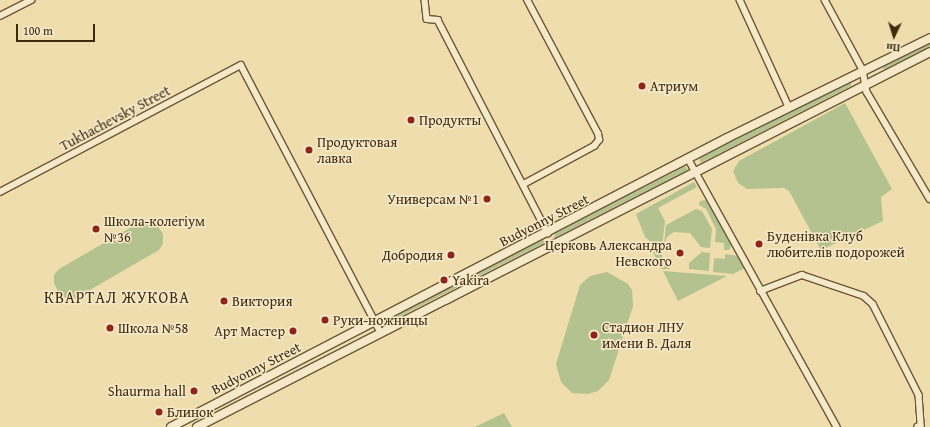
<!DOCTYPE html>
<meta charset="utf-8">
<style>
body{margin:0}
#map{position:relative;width:930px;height:427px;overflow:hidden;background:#f0ddae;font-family:"Gentium Book Plus",serif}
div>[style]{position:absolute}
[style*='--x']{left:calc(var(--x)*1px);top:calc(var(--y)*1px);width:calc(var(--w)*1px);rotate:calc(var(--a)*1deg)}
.green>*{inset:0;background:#b3c28f}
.roads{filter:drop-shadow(1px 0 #6b5835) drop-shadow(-1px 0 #6b5835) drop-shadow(0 1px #6b5835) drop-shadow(0 -1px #6b5835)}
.street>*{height:5.5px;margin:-2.75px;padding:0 2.75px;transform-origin:2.75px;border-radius:2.75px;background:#f5e9ca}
.secondary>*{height:8px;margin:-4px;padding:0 4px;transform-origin:4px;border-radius:4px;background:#f5e9ca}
.dots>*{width:11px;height:11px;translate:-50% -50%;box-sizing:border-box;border:2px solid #f5e9ca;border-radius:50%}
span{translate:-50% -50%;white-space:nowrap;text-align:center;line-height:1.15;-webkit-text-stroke:3px #f5e9ca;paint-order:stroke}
.poi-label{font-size:14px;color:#3f2b0d}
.left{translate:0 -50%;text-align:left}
.right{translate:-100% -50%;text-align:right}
.street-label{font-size:14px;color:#3f2b0d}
.quarter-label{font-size:16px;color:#3f2b0d;letter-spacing:1px}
.north{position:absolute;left:874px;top:16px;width:40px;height:40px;-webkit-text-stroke:3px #f5e9ca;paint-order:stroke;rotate:184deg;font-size:11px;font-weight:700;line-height:16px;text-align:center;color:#3f2b0d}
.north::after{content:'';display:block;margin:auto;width:14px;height:18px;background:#3f2b0d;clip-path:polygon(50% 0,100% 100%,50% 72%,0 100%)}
.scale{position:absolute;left:16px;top:24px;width:79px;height:18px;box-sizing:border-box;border:2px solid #3f2b0d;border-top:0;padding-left:5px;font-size:12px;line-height:14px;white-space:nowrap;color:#3f2b0d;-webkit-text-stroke:3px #f5e9ca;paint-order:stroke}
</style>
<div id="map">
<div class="green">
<div style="clip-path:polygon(930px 41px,930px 47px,885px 69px,881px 68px)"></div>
<div style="clip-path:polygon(851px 81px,851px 86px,701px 163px,699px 158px)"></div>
<div style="clip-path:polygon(845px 103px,892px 189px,881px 197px,883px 221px,821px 250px,789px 191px,784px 188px,747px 189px,738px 183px,733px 171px,739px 161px)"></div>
<div style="clip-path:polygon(685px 166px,688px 170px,554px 238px,555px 233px)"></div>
<div style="clip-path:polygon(694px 182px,697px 187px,658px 208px,665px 221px,662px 246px,654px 245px,645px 237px,636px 214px)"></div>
<div style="clip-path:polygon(704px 200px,708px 201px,732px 245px,729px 250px,724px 250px,724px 243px,715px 242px,716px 229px,706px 209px,699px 205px,699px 202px)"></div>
<div style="clip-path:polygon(696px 209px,702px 211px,712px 229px,710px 248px,701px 247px,690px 233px,674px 232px,667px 237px,664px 245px,666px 225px)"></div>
<div style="clip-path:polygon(142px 221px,157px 225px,163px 234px,163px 244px,159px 250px,76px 298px,66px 298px,59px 294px,54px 283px,54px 275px,59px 269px)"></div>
<div style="clip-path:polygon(544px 238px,546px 242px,385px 324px,385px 320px)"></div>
<div style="clip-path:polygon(654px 249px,662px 250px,662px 256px,670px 269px,661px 269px,653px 252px)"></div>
<div style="clip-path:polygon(702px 252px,710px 253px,709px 271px,689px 269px,689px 263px)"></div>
<div style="clip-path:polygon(725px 254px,739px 256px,745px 268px,733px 274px,713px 272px,714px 258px,725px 259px)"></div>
<div style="clip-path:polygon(663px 271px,727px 276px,678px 301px)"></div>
<div style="clip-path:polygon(607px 272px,628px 284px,632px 290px,633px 306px,609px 380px,598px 391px,588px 394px,572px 393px,561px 382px,556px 364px,580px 285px,590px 276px)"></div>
<div style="clip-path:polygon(504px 413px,512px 427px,475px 427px)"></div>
</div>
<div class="roads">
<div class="street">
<div style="--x:425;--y:0;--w:19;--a:84"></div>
<div style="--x:427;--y:19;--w:11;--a:5"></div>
<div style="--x:438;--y:20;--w:240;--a:62.7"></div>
<div style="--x:740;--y:0;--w:118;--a:65.4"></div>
<div style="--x:825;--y:0;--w:80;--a:61.5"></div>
<div style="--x:863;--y:70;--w:22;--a:80"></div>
<div style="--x:867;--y:92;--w:124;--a:59.5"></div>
<div style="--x:0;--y:16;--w:35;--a:-27"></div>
<div style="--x:689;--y:160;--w:305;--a:61"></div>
<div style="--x:524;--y:184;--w:80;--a:-28.5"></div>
<div style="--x:594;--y:146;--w:8;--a:-50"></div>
<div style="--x:599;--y:140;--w:6;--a:-99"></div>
<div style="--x:598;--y:134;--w:152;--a:-117.9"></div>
<div style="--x:0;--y:192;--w:272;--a:-27.8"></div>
<div style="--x:241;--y:65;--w:302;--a:62.4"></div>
<div style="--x:760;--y:291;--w:45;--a:-20.9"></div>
<div style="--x:802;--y:275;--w:65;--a:18.7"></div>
<div style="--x:864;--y:296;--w:12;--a:42"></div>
<div style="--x:873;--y:304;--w:102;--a:63.2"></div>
<div style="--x:919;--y:395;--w:31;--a:86"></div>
<div style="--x:921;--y:426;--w:3;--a:162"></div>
</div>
<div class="secondary">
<div style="--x:171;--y:427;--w:627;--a:-27.46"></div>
<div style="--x:727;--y:138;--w:226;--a:-26.2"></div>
<div style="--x:197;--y:427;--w:823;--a:-27.09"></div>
</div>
</div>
<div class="dots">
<div style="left:642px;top:86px;background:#8f2418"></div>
<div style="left:411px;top:120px;background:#8f2418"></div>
<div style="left:309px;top:150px;background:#8f2418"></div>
<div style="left:487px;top:199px;background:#8f2418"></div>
<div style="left:96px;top:229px;background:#8f2418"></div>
<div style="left:759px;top:244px;background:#8f2418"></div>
<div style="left:680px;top:253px;background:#8f2418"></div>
<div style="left:451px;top:255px;background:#8f2418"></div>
<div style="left:444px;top:280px;background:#8f2418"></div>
<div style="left:224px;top:301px;background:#8f2418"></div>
<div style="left:325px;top:320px;background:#8f2418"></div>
<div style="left:110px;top:328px;background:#8f2418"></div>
<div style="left:293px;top:331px;background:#8f2418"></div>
<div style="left:594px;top:335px;background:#8f2418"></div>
<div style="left:194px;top:391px;background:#8f2418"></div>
<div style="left:159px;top:412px;background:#8f2418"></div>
</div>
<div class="poi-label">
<span class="left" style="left:650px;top:86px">Атриум</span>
<span class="left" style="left:419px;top:120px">Продукты</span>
<span class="left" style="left:317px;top:150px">Продуктовая<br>лавка</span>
<span class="right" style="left:479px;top:199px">Универсам №1</span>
<span class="left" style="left:104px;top:229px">Школа-колегіум<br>№36</span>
<span class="left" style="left:767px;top:244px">Буденівка Клуб<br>любителів подорожей</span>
<span class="right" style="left:672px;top:253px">Церковь Александра<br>Невского</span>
<span class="right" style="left:443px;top:255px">Добродия</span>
<span class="left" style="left:452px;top:280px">Yakira</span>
<span class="left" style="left:232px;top:301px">Виктория</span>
<span class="left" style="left:333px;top:320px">Руки-ножницы</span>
<span class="left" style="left:602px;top:335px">Стадион ЛНУ<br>имени В. Даля</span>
<span class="left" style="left:118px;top:328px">Школа №58</span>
<span class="right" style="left:285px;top:331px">Арт Мастер</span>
<span class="right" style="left:186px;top:391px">Shaurma hall</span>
<span class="left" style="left:167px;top:412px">Блинок</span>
</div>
<div class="street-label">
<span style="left:115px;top:118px;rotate:-28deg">Tukhachevsky Street</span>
<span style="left:544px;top:220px;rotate:-27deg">Budyonny Street</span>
<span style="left:256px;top:368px;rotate:-27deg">Budyonny Street</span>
</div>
<div class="quarter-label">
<span style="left:117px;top:297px">КВАРТАЛ ЖУКОВА</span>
</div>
<div class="north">Пн</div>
<div class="scale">100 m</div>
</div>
